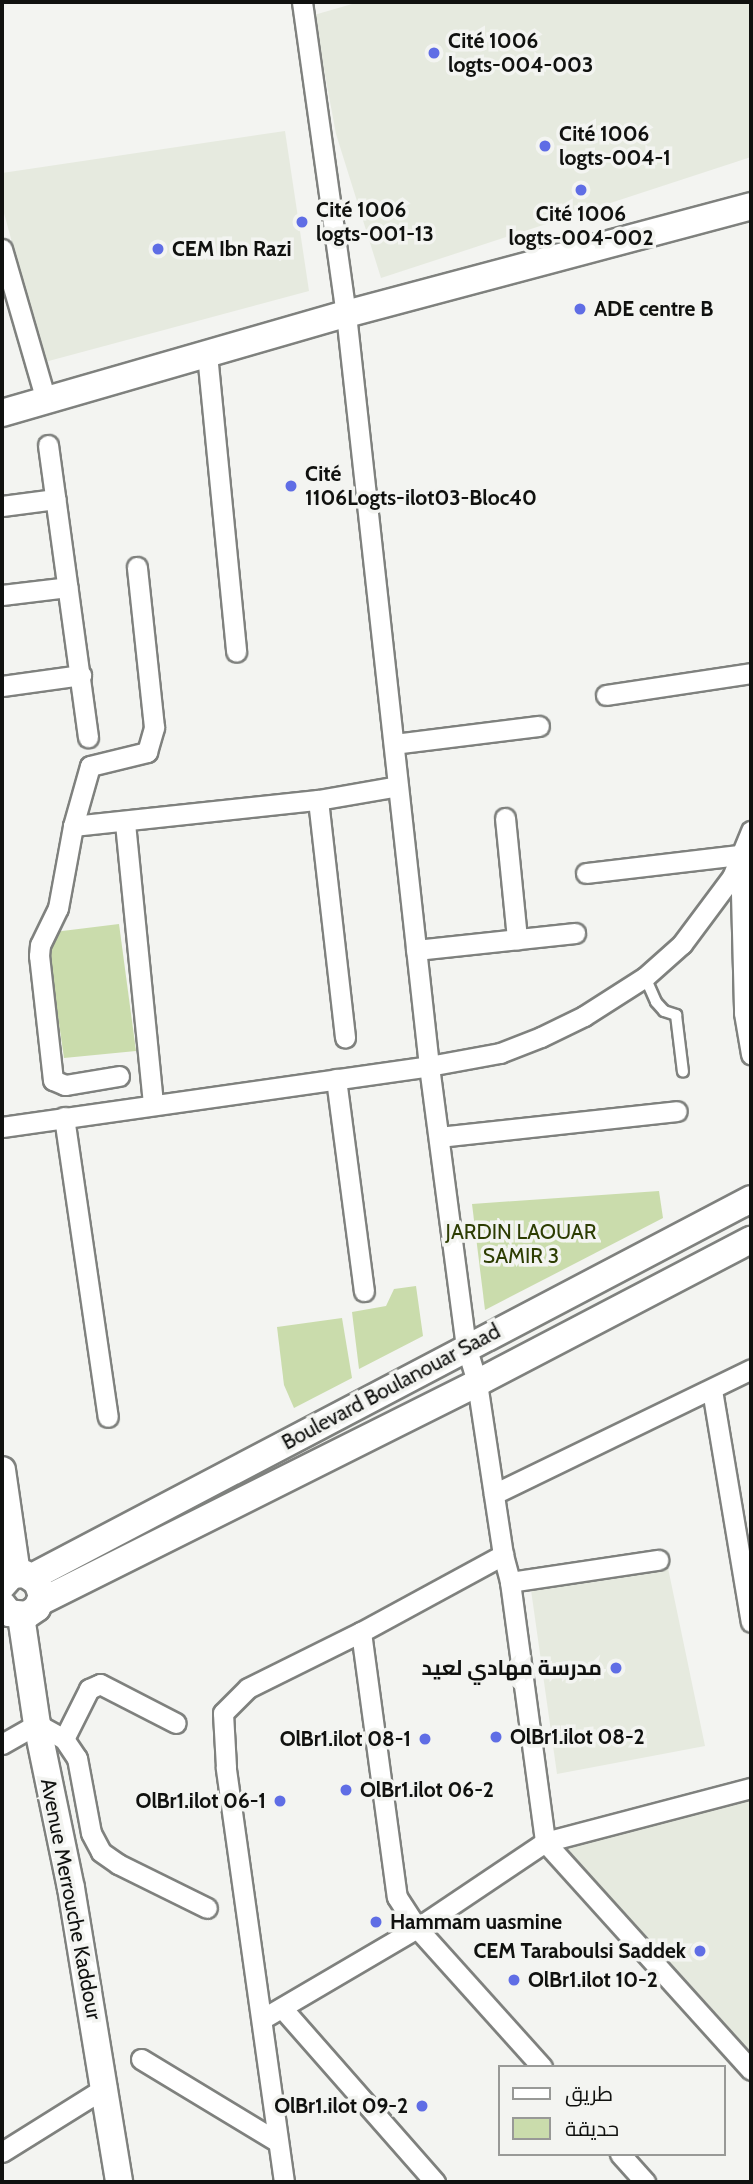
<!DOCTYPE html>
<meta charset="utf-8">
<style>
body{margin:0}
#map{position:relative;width:753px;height:2184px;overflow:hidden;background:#f3f4f1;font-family:Cabin,Cairo,sans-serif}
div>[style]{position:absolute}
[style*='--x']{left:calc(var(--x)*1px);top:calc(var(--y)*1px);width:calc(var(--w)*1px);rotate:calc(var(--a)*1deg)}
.built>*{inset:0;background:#e6eadf}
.green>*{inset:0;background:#cadcac}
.roads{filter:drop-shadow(2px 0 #7f817e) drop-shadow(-2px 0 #7f817e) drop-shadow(0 2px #7f817e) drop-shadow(0 -2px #7f817e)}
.lane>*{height:10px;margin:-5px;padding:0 5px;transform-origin:5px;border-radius:5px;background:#fff}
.street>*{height:19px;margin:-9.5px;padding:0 9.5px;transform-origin:9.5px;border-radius:9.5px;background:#fff}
.secondary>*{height:26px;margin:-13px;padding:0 13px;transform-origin:13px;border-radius:13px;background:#fff}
.dots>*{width:19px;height:19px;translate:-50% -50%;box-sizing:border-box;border:4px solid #f3f4f1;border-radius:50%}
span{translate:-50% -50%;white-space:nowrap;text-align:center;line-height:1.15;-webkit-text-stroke:7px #f3f4f1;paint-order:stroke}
.poi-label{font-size:21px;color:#10110f;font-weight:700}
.left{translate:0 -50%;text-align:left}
.right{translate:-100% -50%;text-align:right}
.park-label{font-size:21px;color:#2d3d02}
.street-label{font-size:21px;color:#10110f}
.frame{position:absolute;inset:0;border:4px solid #10110f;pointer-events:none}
.legend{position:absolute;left:498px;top:2065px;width:228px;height:91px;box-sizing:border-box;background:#f3f4f1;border:2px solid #989997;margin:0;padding:9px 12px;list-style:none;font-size:21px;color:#10110f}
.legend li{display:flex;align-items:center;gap:14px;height:35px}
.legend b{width:35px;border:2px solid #989997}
</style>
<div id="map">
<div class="built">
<div style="clip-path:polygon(359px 2px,751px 2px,751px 157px,381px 278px,336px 134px,314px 15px)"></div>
<div style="clip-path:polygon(285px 131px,309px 291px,45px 362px,2px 206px,2px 173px)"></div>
<div style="clip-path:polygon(668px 1568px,705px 1746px,557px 1774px,531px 1590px)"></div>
<div style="clip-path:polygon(751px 1788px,751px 2060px,545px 1842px)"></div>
</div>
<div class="green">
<div style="clip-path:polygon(119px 924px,136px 1051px,64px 1058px,46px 933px)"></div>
<div style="clip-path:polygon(659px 1191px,663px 1218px,485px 1310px,472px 1204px)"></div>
<div style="clip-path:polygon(416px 1286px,423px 1336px,359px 1369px,352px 1312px,386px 1306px,394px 1289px)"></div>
<div style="clip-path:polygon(342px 1318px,352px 1378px,294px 1408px,284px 1385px,277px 1327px)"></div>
</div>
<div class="roads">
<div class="lane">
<div style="--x:645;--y:977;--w:27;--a:66"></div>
<div style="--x:656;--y:1002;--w:12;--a:48"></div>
<div style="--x:664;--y:1011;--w:13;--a:18"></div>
<div style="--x:676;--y:1015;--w:57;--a:83"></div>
</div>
<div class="street">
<div style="--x:302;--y:2;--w:315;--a:82"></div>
<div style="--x:346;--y:314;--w:757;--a:83.7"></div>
<div style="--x:429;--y:1066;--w:282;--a:82.5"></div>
<div style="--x:466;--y:1346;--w:39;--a:73"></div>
<div style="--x:477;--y:1383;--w:174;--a:81.4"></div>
<div style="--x:503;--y:1555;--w:28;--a:75"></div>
<div style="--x:510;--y:1582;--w:262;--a:82.3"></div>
<div style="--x:545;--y:1842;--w:307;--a:47.9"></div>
<div style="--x:2;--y:249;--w:157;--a:73.8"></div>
<div style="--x:207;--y:354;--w:299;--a:84.4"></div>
<div style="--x:48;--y:445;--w:295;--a:82.2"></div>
<div style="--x:2;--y:506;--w:54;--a:-7.4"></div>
<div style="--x:2;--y:595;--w:66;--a:-6.9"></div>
<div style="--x:2;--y:686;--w:80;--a:-7.9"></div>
<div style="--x:606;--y:695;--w:147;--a:-8.6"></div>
<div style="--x:394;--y:744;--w:146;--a:-7.1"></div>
<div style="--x:318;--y:800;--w:239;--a:83.5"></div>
<div style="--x:505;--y:818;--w:122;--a:84.3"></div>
<div style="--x:125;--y:823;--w:283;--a:84.3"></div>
<div style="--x:73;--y:826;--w:246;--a:-6.1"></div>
<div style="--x:318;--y:800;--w:81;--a:-9.9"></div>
<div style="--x:586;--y:873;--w:155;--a:-6.7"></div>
<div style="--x:740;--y:855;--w:158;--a:88.5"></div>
<div style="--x:744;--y:1013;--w:42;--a:80.3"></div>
<div style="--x:416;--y:950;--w:160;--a:-6.1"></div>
<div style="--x:119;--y:1076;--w:55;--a:170.5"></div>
<div style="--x:65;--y:1085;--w:13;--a:-157"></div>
<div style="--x:53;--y:1080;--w:125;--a:-96.4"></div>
<div style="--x:39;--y:956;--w:11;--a:-85"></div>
<div style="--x:40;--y:945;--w:41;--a:-64.1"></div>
<div style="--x:58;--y:908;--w:83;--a:-79.6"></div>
<div style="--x:73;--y:826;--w:62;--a:-74.2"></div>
<div style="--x:90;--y:766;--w:59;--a:-13.8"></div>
<div style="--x:147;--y:752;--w:26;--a:-74"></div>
<div style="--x:154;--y:727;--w:161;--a:-96.1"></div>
<div style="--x:336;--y:1079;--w:214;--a:82.5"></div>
<div style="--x:64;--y:1117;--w:303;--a:81.7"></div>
<div style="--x:2;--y:1127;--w:431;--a:-8.1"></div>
<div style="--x:429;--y:1066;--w:72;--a:-10.4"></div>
<div style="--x:500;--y:1053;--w:44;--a:-21.3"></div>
<div style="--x:541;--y:1037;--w:48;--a:-26"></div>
<div style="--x:584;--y:1016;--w:72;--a:-32.6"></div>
<div style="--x:645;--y:977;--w:50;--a:-41.7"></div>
<div style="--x:682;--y:944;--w:84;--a:-53.3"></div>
<div style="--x:732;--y:877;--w:50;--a:-67.6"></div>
<div style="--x:439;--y:1137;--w:239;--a:-6.2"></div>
<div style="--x:712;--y:1390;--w:235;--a:80.5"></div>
<div style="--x:494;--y:1494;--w:286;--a:-25.9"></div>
<div style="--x:510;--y:1582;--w:150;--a:-8.5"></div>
<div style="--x:361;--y:1632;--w:267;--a:82.3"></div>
<div style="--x:397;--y:1897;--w:37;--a:57"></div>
<div style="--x:417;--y:1928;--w:187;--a:48"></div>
<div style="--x:64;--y:1739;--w:56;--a:-63.4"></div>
<div style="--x:89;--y:1689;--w:12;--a:-24"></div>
<div style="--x:100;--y:1684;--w:85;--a:27.2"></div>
<div style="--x:2;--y:1744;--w:40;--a:-29.7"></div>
<div style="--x:37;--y:1724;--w:31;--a:29"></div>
<div style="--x:64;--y:1739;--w:23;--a:56"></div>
<div style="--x:77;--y:1758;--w:76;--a:79.4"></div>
<div style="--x:91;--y:1833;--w:21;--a:62"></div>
<div style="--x:101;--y:1852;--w:21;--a:35"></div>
<div style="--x:118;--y:1864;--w:99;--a:26.3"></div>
<div style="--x:282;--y:2008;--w:232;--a:48.7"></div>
<div style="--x:262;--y:2019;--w:180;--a:-30.4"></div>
<div style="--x:417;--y:1928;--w:154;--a:-33.9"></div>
<div style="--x:545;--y:1842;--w:213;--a:-14.7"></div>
<div style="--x:141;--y:2059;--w:160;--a:31.2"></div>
<div style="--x:2;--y:2152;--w:123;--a:-32"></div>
<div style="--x:620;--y:2154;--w:38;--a:48"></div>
<div style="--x:284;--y:2182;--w:419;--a:-98"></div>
<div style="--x:226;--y:1767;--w:54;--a:-93.2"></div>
<div style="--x:223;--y:1713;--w:35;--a:-45"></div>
<div style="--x:248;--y:1688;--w:126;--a:-26.4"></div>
<div style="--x:361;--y:1632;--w:162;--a:-28.5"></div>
</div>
<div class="secondary">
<div style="--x:2;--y:413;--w:358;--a:-16.1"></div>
<div style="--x:346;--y:314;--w:419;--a:-14.9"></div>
<div style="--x:2;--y:1470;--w:105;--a:81.8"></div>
<div style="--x:32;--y:1577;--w:812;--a:-27.73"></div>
<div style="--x:2;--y:1586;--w:15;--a:-48"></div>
<div style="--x:12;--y:1575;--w:13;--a:-4"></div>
<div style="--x:25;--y:1574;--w:14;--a:34"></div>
<div style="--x:37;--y:1582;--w:15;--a:70"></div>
<div style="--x:42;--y:1596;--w:13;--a:113"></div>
<div style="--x:37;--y:1608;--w:12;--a:145"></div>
<div style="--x:27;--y:1615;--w:18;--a:-174"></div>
<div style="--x:9;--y:1613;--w:11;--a:-128"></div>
<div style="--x:40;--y:1602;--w:489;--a:-26.6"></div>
<div style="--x:477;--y:1383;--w:309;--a:-27.6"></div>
<div style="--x:21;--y:1616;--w:109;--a:81.6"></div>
<div style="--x:37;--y:1724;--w:167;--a:78.3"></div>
<div style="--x:71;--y:1888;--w:298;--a:80.7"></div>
</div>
</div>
<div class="dots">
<div style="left:434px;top:53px;background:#5f6de5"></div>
<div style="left:545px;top:146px;background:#5f6de5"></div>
<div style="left:581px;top:190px;background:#5f6de5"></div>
<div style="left:302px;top:222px;background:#5f6de5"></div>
<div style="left:158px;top:249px;background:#5f6de5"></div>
<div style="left:580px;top:309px;background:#5f6de5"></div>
<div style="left:291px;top:486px;background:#5f6de5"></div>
<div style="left:616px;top:1668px;background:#5f6de5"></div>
<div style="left:496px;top:1737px;background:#5f6de5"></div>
<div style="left:425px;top:1739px;background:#5f6de5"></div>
<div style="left:346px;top:1790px;background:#5f6de5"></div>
<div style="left:280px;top:1801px;background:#5f6de5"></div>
<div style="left:376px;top:1922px;background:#5f6de5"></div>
<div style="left:700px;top:1951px;background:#5f6de5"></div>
<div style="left:514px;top:1980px;background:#5f6de5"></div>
<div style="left:422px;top:2106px;background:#5f6de5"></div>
</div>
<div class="poi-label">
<span class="left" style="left:448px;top:53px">Cité 1006<br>logts-004-003</span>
<span class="left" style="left:559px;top:146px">Cité 1006<br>logts-004-1</span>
<span class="left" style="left:316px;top:222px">Cité 1006<br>logts-001-13</span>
<span style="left:581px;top:226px">Cité 1006<br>logts-004-002</span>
<span class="left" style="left:172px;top:249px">CEM Ibn Razi</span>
<span class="left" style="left:594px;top:309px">ADE centre B</span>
<span class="left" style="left:305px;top:486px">Cité<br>1106Logts-ilot03-Bloc40</span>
<span class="right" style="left:602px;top:1668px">مدرسة مهادي لعيد</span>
<span class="left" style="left:510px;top:1737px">OlBr1.ilot 08-2</span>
<span class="right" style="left:411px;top:1739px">OlBr1.ilot 08-1</span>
<span class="left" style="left:360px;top:1790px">OlBr1.ilot 06-2</span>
<span class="right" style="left:266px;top:1801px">OlBr1.ilot 06-1</span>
<span class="left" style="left:390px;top:1922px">Hammam uasmine</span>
<span class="right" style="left:686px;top:1951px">CEM Taraboulsi Saddek</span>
<span class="left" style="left:528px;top:1980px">OlBr1.ilot 10-2</span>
<span class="right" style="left:408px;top:2106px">OlBr1.ilot 09-2</span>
</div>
<div class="park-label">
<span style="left:521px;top:1244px">JARDIN LAOUAR<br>SAMIR 3</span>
</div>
<div class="street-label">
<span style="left:391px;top:1387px;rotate:-28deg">Boulevard Boulanouar Saad</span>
<span style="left:71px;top:1899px;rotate:79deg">Avenue Merrouche Kaddour</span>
</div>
<div class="frame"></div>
<ul class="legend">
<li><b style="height:9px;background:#fff"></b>طريق</li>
<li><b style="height:19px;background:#cadcac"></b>حديقة</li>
</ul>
</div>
